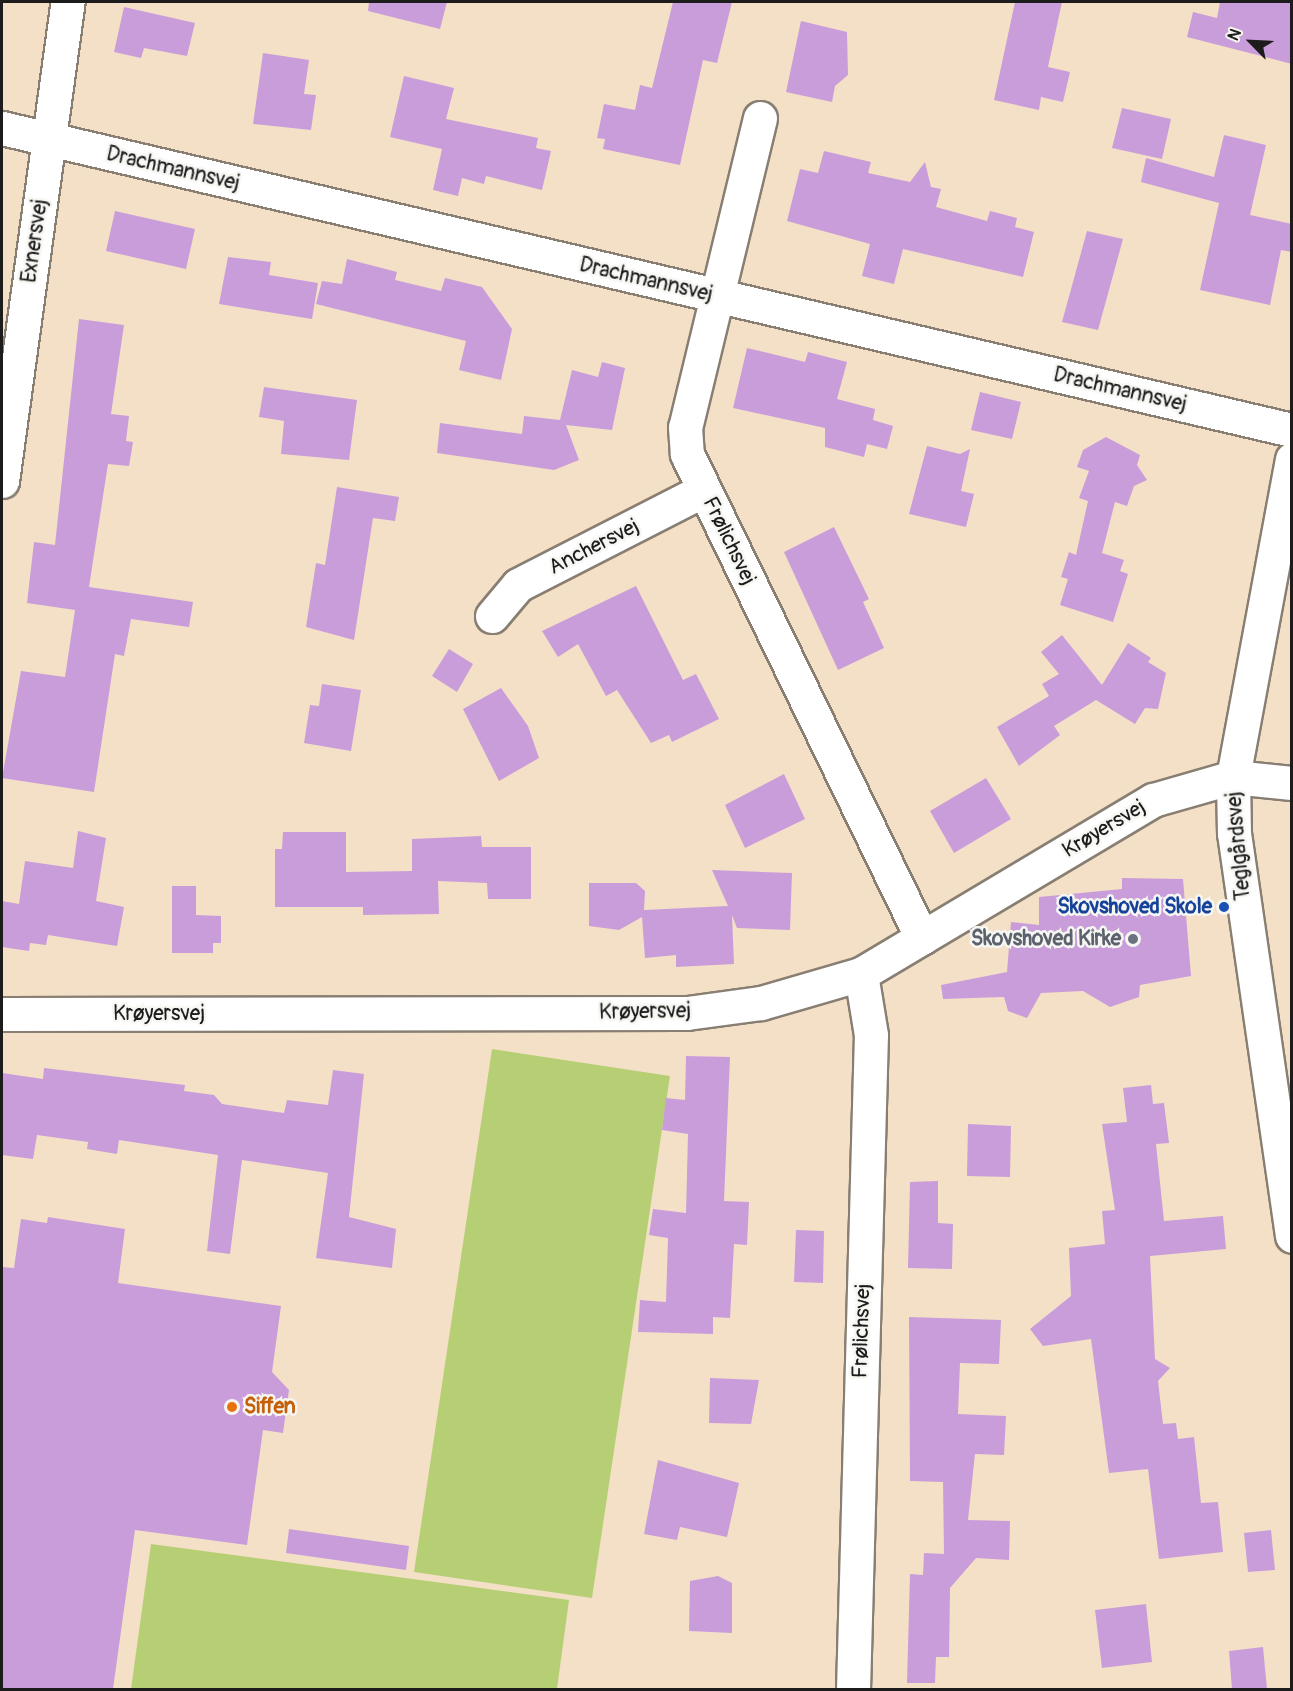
<!DOCTYPE html>
<meta charset="utf-8">
<style>
body{margin:0}
#map{position:relative;width:1293px;height:1691px;overflow:hidden;background:#f4e0c7;font-family:Pangolin,sans-serif}
div>[style]{position:absolute}
[style*='--x']{left:calc(var(--x)*1px);top:calc(var(--y)*1px);width:calc(var(--w)*1px);rotate:calc(var(--a)*1deg)}
.green>*{inset:0;background:#b7cf74}
.building>*{inset:0;background:#c99dda}
.roads{filter:drop-shadow(2px 0 #887e72) drop-shadow(-2px 0 #887e72) drop-shadow(0 2px #887e72) drop-shadow(0 -2px #887e72)}
.minor>*{height:33px;margin:-16.5px;padding:0 16.5px;transform-origin:16.5px;border-radius:16.5px;background:#fff}
.dots>*{width:16px;height:16px;translate:-50% -50%;box-sizing:border-box;border:3px solid #f6f6f2;border-radius:50%}
span{translate:-50% -50%;white-space:nowrap;text-align:center;line-height:1.15;-webkit-text-stroke:5px #f6f6f2;paint-order:stroke}
.street-label{font-size:21px;color:#1c1c1c}
.transit-label{font-size:21px;color:#164399;font-weight:700}
.right{translate:-100% -50%;text-align:right}
.worship-label{font-size:21px;color:#5b616d;font-weight:700}
.food-label{font-size:21px;color:#c56008;font-weight:700}
.left{translate:0 -50%;text-align:left}
.frame{position:absolute;inset:0;border:3px solid #1c1c1c;pointer-events:none}
.north{position:absolute;left:1221px;top:12px;width:60px;height:60px;-webkit-text-stroke:4px #f6f6f2;paint-order:stroke;rotate:294deg;font-size:16px;font-weight:700;line-height:24px;text-align:center;color:#1c1c1c}
.north::after{content:'';display:block;margin:auto;width:21px;height:27px;background:#1c1c1c;clip-path:polygon(50% 0,100% 100%,50% 72%,0 100%)}
</style>
<div id="map">
<div class="green">
<div style="clip-path:polygon(492px 1049px,670px 1076px,592px 1598px,414px 1572px)"></div>
<div style="clip-path:polygon(151px 1544px,569px 1600px,557px 1689px,131px 1689px)"></div>
</div>
<div class="building">
<div style="clip-path:polygon(369px 2px,447px 2px,440px 29px,368px 11px)"></div>
<div style="clip-path:polygon(673px 2px,732px 2px,717px 63px,703px 60px,680px 165px,603px 149px,605px 139px,597px 138px,604px 104px,635px 110px,640px 85px,652px 88px)"></div>
<div style="clip-path:polygon(1015px 2px,1062px 2px,1048px 67px,1070px 72px,1063px 102px,1041px 97px,1039px 110px,994px 100px)"></div>
<div style="clip-path:polygon(1220px 2px,1292px 2px,1292px 64px,1187px 37px,1193px 12px,1217px 18px)"></div>
<div style="clip-path:polygon(124px 7px,195px 23px,187px 56px,144px 48px,141px 58px,114px 52px)"></div>
<div style="clip-path:polygon(801px 21px,847px 32px,848px 75px,835px 86px,832px 102px,786px 92px)"></div>
<div style="clip-path:polygon(263px 53px,309px 60px,304px 94px,316px 95px,311px 130px,253px 124px)"></div>
<div style="clip-path:polygon(404px 76px,454px 88px,446px 119px,538px 138px,536px 148px,551px 151px,542px 190px,486px 176px,484px 184px,462px 178px,458px 196px,433px 190px,442px 149px,390px 137px)"></div>
<div style="clip-path:polygon(1122px 108px,1171px 119px,1162px 159px,1112px 148px)"></div>
<div style="clip-path:polygon(1224px 135px,1266px 145px,1250px 215px,1292px 224px,1292px 252px,1281px 250px,1270px 305px,1200px 290px,1219px 203px,1141px 182px,1146px 158px,1214px 177px)"></div>
<div style="clip-path:polygon(824px 151px,871px 162px,868px 173px,910px 182px,925px 162px,931px 187px,941px 189px,936px 207px,987px 221px,990px 211px,1017px 218px,1015px 227px,1034px 232px,1023px 277px,903px 249px,894px 284px,862px 276px,870px 244px,787px 221px,800px 169px,818px 173px)"></div>
<div style="clip-path:polygon(115px 211px,195px 229px,186px 269px,106px 251px)"></div>
<div style="clip-path:polygon(1087px 231px,1123px 239px,1098px 330px,1062px 322px)"></div>
<div style="clip-path:polygon(228px 257px,271px 262px,269px 275px,318px 283px,312px 319px,219px 304px)"></div>
<div style="clip-path:polygon(347px 259px,397px 272px,395px 280px,441px 291px,445px 278px,482px 287px,512px 329px,501px 380px,459px 370px,466px 341px,316px 304px,322px 281px,342px 284px)"></div>
<div style="clip-path:polygon(79px 319px,124px 325px,111px 414px,129px 416px,126px 441px,133px 442px,129px 466px,108px 464px,89px 587px,193px 602px,189px 627px,131px 619px,124px 656px,115px 654px,94px 792px,2px 778px,21px 671px,65px 677px,75px 610px,27px 603px,34px 542px,55px 545px)"></div>
<div style="clip-path:polygon(747px 348px,805px 362px,808px 352px,847px 362px,837px 399px,875px 409px,873px 420px,893px 426px,887px 449px,867px 444px,864px 457px,825px 447px,825px 428px,733px 408px)"></div>
<div style="clip-path:polygon(602px 362px,625px 368px,612px 430px,566px 425px,579px 460px,554px 470px,437px 453px,440px 423px,522px 434px,524px 416px,560px 420px,572px 370px,598px 377px)"></div>
<div style="clip-path:polygon(264px 387px,357px 400px,349px 460px,281px 454px,284px 421px,259px 417px)"></div>
<div style="clip-path:polygon(980px 392px,1021px 402px,1012px 439px,971px 430px)"></div>
<div style="clip-path:polygon(1106px 437px,1140px 455px,1137px 465px,1147px 480px,1134px 486px,1127px 506px,1115px 502px,1102px 553px,1124px 560px,1120px 571px,1128px 574px,1113px 622px,1060px 605px,1068px 579px,1061px 577px,1069px 552px,1076px 555px,1088px 501px,1079px 498px,1089px 471px,1077px 467px,1083px 450px)"></div>
<div style="clip-path:polygon(927px 446px,960px 454px,970px 449px,961px 491px,974px 494px,966px 527px,909px 514px)"></div>
<div style="clip-path:polygon(337px 487px,399px 497px,395px 521px,373px 518px,354px 640px,306px 627px,316px 563px,325px 565px)"></div>
<div style="clip-path:polygon(834px 527px,869px 599px,863px 602px,884px 648px,838px 670px,784px 552px)"></div>
<div style="clip-path:polygon(636px 586px,683px 680px,696px 674px,719px 719px,672px 742px,669px 735px,651px 743px,617px 690px,606px 696px,578px 644px,558px 657px,542px 631px)"></div>
<div style="clip-path:polygon(1062px 635px,1102px 685px,1128px 643px,1151px 658px,1148px 662px,1166px 673px,1158px 709px,1145px 708px,1135px 724px,1096px 700px,1054px 726px,1060px 735px,1019px 766px,997px 727px,1049px 696px,1042px 684px,1059px 674px,1041px 652px)"></div>
<div style="clip-path:polygon(449px 649px,473px 664px,457px 692px,432px 676px)"></div>
<div style="clip-path:polygon(322px 684px,361px 690px,351px 751px,304px 743px,310px 705px,319px 706px)"></div>
<div style="clip-path:polygon(501px 688px,528px 726px,539px 758px,499px 781px,463px 709px)"></div>
<div style="clip-path:polygon(784px 774px,805px 819px,745px 848px,725px 805px)"></div>
<div style="clip-path:polygon(986px 778px,1011px 819px,954px 853px,930px 811px)"></div>
<div style="clip-path:polygon(78px 831px,106px 838px,96px 901px,124px 907px,117px 946px,48px 935px,46px 945px,30px 943px,29px 951px,2px 947px,2px 901px,19px 904px,25px 861px,73px 868px)"></div>
<div style="clip-path:polygon(283px 832px,346px 832px,346px 872px,412px 871px,412px 839px,481px 836px,482px 847px,531px 847px,531px 899px,488px 899px,487px 883px,438px 881px,439px 914px,363px 915px,363px 907px,275px 907px,275px 849px,282px 849px)"></div>
<div style="clip-path:polygon(712px 870px,792px 873px,790px 930px,737px 928px,732px 915px,734px 964px,676px 967px,676px 955px,645px 958px,642px 917px,619px 930px,589px 926px,589px 883px,636px 883px,645px 891px,644px 910px,728px 906px)"></div>
<div style="clip-path:polygon(1122px 878px,1183px 879px,1191px 976px,1140px 985px,1139px 997px,1110px 1007px,1083px 991px,1041px 993px,1027px 1018px,1008px 1011px,1004px 997px,943px 999px,941px 985px,1007px 972px,1011px 922px,1039px 925px,1039px 897px,1122px 889px)"></div>
<div style="clip-path:polygon(172px 886px,196px 886px,196px 915px,221px 916px,221px 943px,213px 943px,213px 953px,172px 953px)"></div>
<div style="clip-path:polygon(686px 1056px,730px 1057px,724px 1201px,749px 1202px,747px 1245px,734px 1244px,730px 1318px,713px 1317px,713px 1334px,638px 1332px,640px 1300px,666px 1302px,668px 1238px,649px 1235px,653px 1209px,686px 1213px,688px 1134px,662px 1130px,666px 1098px,685px 1100px)"></div>
<div style="clip-path:polygon(44px 1068px,185px 1085px,184px 1091px,214px 1095px,222px 1104px,284px 1113px,287px 1100px,328px 1105px,333px 1070px,364px 1074px,349px 1217px,396px 1229px,392px 1268px,316px 1258px,328px 1173px,242px 1160px,230px 1254px,207px 1251px,218px 1155px,119px 1140px,117px 1154px,87px 1149px,88px 1142px,37px 1135px,33px 1159px,2px 1155px,2px 1073px,43px 1079px)"></div>
<div style="clip-path:polygon(1151px 1085px,1153px 1104px,1164px 1103px,1169px 1143px,1156px 1144px,1164px 1221px,1223px 1216px,1226px 1249px,1150px 1256px,1155px 1359px,1170px 1368px,1158px 1381px,1163px 1424px,1176px 1423px,1178px 1439px,1194px 1437px,1201px 1503px,1218px 1502px,1223px 1552px,1159px 1559px,1148px 1469px,1109px 1473px,1091px 1339px,1043px 1346px,1030px 1329px,1071px 1296px,1069px 1248px,1105px 1244px,1102px 1211px,1115px 1210px,1102px 1124px,1127px 1122px,1123px 1088px)"></div>
<div style="clip-path:polygon(968px 1124px,1011px 1126px,1010px 1177px,967px 1176px)"></div>
<div style="clip-path:polygon(938px 1181px,938px 1223px,953px 1224px,952px 1269px,908px 1268px,910px 1182px)"></div>
<div style="clip-path:polygon(48px 1217px,125px 1229px,118px 1283px,281px 1306px,272px 1372px,289px 1390px,283px 1433px,263px 1430px,247px 1545px,135px 1530px,113px 1689px,2px 1689px,2px 1267px,14px 1268px,21px 1219px,47px 1223px)"></div>
<div style="clip-path:polygon(796px 1230px,824px 1231px,823px 1283px,794px 1282px)"></div>
<div style="clip-path:polygon(909px 1317px,1001px 1320px,999px 1364px,960px 1363px,958px 1414px,1006px 1416px,1004px 1455px,975px 1454px,968px 1520px,1010px 1521px,1009px 1560px,976px 1558px,950px 1588px,949px 1657px,936px 1657px,935px 1683px,907px 1683px,910px 1574px,923px 1575px,924px 1553px,944px 1554px,943px 1482px,910px 1481px)"></div>
<div style="clip-path:polygon(710px 1378px,759px 1380px,751px 1424px,709px 1423px)"></div>
<div style="clip-path:polygon(658px 1460px,739px 1483px,727px 1537px,680px 1527px,677px 1540px,644px 1534px)"></div>
<div style="clip-path:polygon(289px 1529px,409px 1546px,406px 1570px,286px 1553px)"></div>
<div style="clip-path:polygon(1271px 1530px,1275px 1570px,1248px 1572px,1244px 1533px)"></div>
<div style="clip-path:polygon(718px 1576px,732px 1583px,732px 1633px,689px 1631px,690px 1581px)"></div>
<div style="clip-path:polygon(1146px 1604px,1152px 1662px,1102px 1668px,1095px 1610px)"></div>
<div style="clip-path:polygon(1263px 1647px,1267px 1689px,1232px 1689px,1229px 1651px)"></div>
</div>
<div class="roads">
<div class="minor">
<div style="--x:760;--y:118;--w:318;--a:103.6"></div>
<div style="--x:685;--y:427;--w:27;--a:86"></div>
<div style="--x:687;--y:454;--w:538;--a:64.1"></div>
<div style="--x:2;--y:128;--w:1325;--a:13.18"></div>
<div style="--x:1292;--y:459;--w:323;--a:100.5"></div>
<div style="--x:1233;--y:777;--w:56;--a:89"></div>
<div style="--x:1234;--y:833;--w:407;--a:81.8"></div>
<div style="--x:2;--y:481;--w:484;--a:-82.2"></div>
<div style="--x:492;--y:616;--w:40;--a:-50"></div>
<div style="--x:518;--y:585;--w:209;--a:-27.1"></div>
<div style="--x:2;--y:1014;--w:685;--a:-0.08"></div>
<div style="--x:687;--y:1013;--w:75;--a:-7.7"></div>
<div style="--x:761;--y:1003;--w:104;--a:-16.2"></div>
<div style="--x:861;--y:974;--w:340;--a:-30.8"></div>
<div style="--x:1153;--y:800;--w:83;--a:-16"></div>
<div style="--x:1233;--y:777;--w:59;--a:5.8"></div>
<div style="--x:853;--y:1690;--w:655;--a:-88.43"></div>
<div style="--x:871;--y:1035;--w:62;--a:-99.3"></div>
</div>
</div>
<div class="dots">
<div style="left:1224px;top:907px;background:#1a4fb4"></div>
<div style="left:1133px;top:939px;background:#6b7280"></div>
<div style="left:232px;top:1407px;background:#e8710a"></div>
</div>
<div class="street-label">
<span style="left:173px;top:169px;rotate:13deg">Drachmannsvej</span>
<span style="left:35px;top:241px;rotate:-82deg">Exnersvej</span>
<span style="left:646px;top:280px;rotate:13deg">Drachmannsvej</span>
<span style="left:1120px;top:390px;rotate:13deg">Drachmannsvej</span>
<span style="left:729px;top:541px;rotate:64deg">Frølichsvej</span>
<span style="left:594px;top:547px;rotate:-27deg">Anchersvej</span>
<span style="left:1104px;top:829px;rotate:-31deg">Krøyersvej</span>
<span style="left:1239px;top:846px;rotate:-95deg">Teglgårdsvej</span>
<span style="left:645px;top:1012px;rotate:-1deg">Krøyersvej</span>
<span style="left:159px;top:1014px">Krøyersvej</span>
<span style="left:862px;top:1331px;rotate:-88deg">Frølichsvej</span>
</div>
<div class="transit-label">
<span class="right" style="left:1212px;top:907px">Skovshoved Skole</span>
</div>
<div class="worship-label">
<span class="right" style="left:1121px;top:939px">Skovshoved Kirke</span>
</div>
<div class="food-label">
<span class="left" style="left:244px;top:1407px">Siffen</span>
</div>
<div class="frame"></div>
<div class="north">N</div>
</div>
